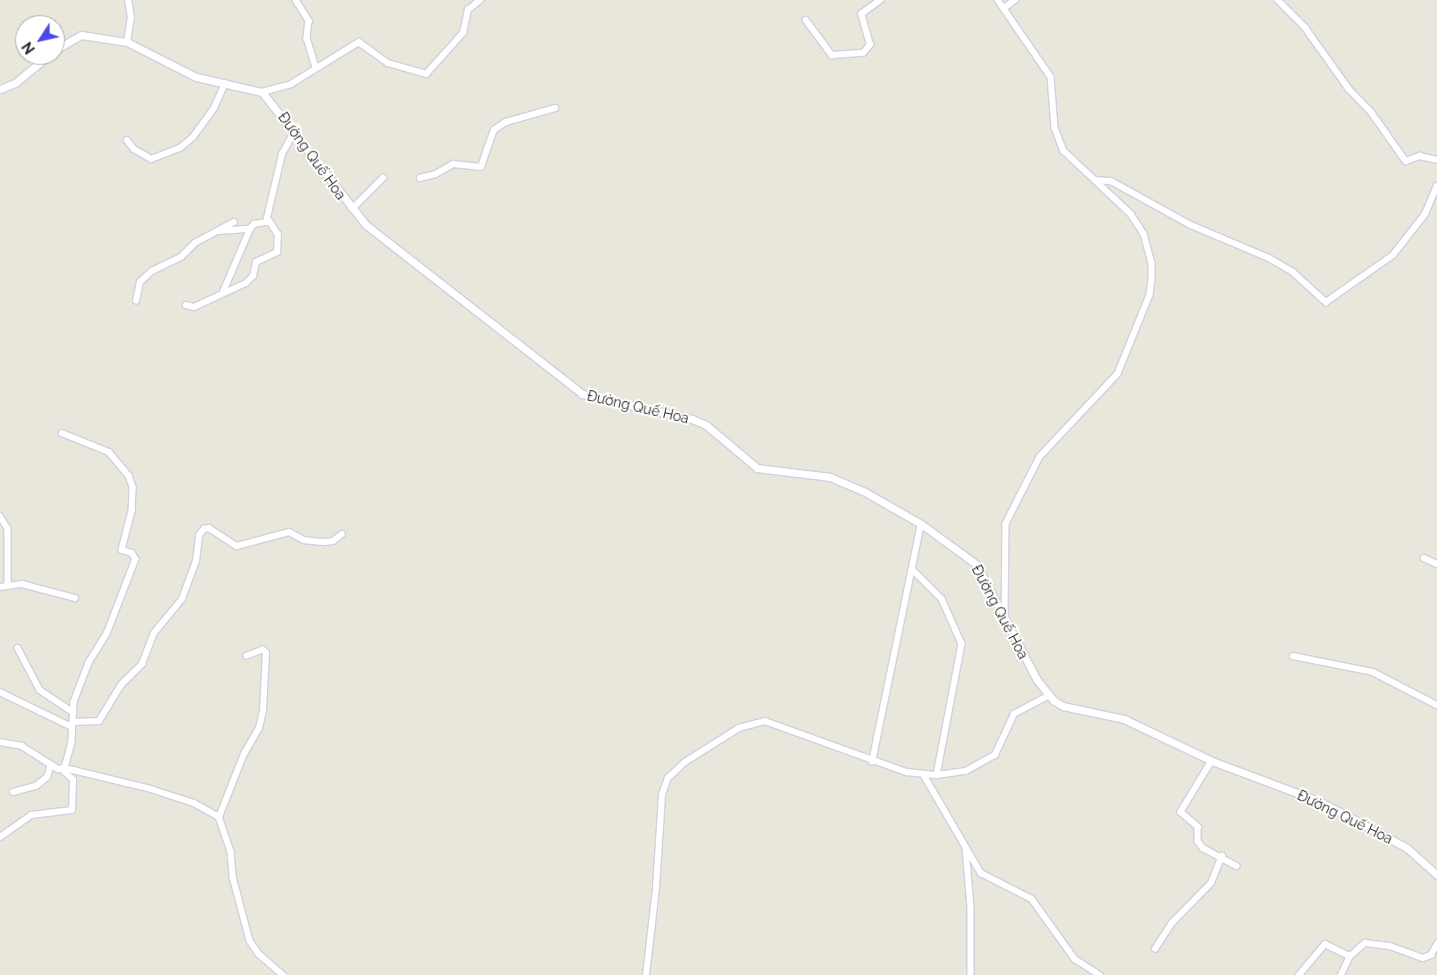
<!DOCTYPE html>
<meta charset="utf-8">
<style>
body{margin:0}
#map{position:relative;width:1437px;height:975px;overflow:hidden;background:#e9e6db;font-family:Raleway,sans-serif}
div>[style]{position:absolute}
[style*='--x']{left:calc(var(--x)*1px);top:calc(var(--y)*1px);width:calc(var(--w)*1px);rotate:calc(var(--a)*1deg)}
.roads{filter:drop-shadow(1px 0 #d0d0e0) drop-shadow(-1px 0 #d0d0e0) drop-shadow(0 1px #d0d0e0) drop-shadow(0 -1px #d0d0e0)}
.minor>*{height:5.5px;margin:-2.75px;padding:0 2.75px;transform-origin:2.75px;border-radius:2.75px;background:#fff}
.tertiary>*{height:7px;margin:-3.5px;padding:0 3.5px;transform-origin:3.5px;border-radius:3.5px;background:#fff}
span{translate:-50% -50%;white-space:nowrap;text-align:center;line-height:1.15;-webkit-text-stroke:4px #fff;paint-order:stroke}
.street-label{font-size:14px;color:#282828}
.north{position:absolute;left:15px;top:15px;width:50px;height:50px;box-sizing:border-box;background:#fff;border:1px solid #a9a9a9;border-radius:50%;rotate:235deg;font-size:14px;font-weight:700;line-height:20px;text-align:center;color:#282828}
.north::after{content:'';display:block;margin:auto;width:18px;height:22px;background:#4949e8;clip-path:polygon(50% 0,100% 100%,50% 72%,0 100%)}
</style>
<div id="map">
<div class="roads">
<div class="minor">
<div style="--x:296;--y:0;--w:25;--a:58"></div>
<div style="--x:309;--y:21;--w:17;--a:97"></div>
<div style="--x:307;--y:38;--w:31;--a:73"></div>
<div style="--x:998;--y:0;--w:93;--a:55.5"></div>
<div style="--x:1051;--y:77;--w:51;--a:85.5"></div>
<div style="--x:1055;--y:128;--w:25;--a:69"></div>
<div style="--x:1064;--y:151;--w:92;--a:43.2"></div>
<div style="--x:1131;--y:214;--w:24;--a:57"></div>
<div style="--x:1144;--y:234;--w:30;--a:75"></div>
<div style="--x:1152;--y:263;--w:17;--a:90"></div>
<div style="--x:1152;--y:280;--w:15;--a:98"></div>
<div style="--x:1150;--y:295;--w:85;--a:112.1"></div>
<div style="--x:1118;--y:374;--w:114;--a:133.2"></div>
<div style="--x:1040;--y:457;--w:75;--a:116.9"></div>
<div style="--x:1006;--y:524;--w:95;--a:90.6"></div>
<div style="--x:1278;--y:0;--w:38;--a:45"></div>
<div style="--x:1305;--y:27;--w:76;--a:54.6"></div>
<div style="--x:1349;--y:89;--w:33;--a:46"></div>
<div style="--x:1372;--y:113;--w:59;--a:54.7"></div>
<div style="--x:1406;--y:161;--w:15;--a:-20"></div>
<div style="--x:1420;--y:156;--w:17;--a:13"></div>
<div style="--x:1004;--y:8;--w:14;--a:-36"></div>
<div style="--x:806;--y:20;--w:44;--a:53.4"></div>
<div style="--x:832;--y:55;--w:31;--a:-4"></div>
<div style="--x:863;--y:53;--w:11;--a:-49"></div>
<div style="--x:870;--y:45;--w:32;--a:-106"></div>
<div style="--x:861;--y:14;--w:24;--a:-36"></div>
<div style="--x:127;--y:42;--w:24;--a:-81"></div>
<div style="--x:131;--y:18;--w:18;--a:-99"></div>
<div style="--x:262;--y:92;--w:30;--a:-15"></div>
<div style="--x:291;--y:84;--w:80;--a:-31.7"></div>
<div style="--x:359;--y:42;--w:36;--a:36"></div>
<div style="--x:388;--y:63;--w:40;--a:16"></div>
<div style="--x:426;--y:74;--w:55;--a:-47.9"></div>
<div style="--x:463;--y:33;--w:24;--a:-78"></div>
<div style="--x:468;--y:10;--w:16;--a:-40"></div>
<div style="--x:127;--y:140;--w:11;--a:52"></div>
<div style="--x:134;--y:149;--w:20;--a:30"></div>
<div style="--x:151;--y:159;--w:31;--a:-21"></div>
<div style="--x:180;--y:148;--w:17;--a:-40"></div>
<div style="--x:193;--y:137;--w:36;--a:-54"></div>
<div style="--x:214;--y:108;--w:27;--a:-66"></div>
<div style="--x:420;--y:178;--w:16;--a:-14"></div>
<div style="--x:436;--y:174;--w:20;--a:-30"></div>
<div style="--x:453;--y:164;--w:28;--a:6"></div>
<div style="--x:481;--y:167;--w:39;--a:-71"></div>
<div style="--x:494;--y:130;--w:14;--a:-34"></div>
<div style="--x:506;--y:122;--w:51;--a:-15.9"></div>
<div style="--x:1095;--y:180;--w:16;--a:4"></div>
<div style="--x:1111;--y:181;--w:91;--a:28.8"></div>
<div style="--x:1191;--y:225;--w:85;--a:22.9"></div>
<div style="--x:1269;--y:258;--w:28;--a:30"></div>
<div style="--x:1293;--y:272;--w:45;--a:42.3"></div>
<div style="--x:1326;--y:302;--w:82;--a:-35"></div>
<div style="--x:1393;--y:255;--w:52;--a:-52"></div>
<div style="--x:1425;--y:214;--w:30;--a:-67"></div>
<div style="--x:352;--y:209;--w:44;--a:-45"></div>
<div style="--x:219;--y:231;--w:31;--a:-4"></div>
<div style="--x:223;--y:292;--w:69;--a:-66.8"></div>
<div style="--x:250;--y:229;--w:6;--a:-51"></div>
<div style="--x:254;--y:224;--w:13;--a:-9"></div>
<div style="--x:136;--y:301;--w:19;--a:-78"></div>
<div style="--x:140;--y:282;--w:16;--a:-43"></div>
<div style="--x:152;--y:271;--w:32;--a:-26"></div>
<div style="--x:181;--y:257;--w:20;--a:-45"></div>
<div style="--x:195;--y:243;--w:44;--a:-28.3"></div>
<div style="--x:186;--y:305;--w:8;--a:14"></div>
<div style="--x:194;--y:307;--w:57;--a:-24.8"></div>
<div style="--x:246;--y:283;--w:10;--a:-45"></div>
<div style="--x:253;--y:276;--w:14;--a:-78"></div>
<div style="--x:256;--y:262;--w:23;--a:-25"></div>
<div style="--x:277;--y:252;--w:17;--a:-87"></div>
<div style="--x:278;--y:235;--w:20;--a:-123"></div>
<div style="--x:267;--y:218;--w:66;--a:-76.8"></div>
<div style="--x:282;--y:154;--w:26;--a:-61"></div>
<div style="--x:62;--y:433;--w:51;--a:22"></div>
<div style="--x:109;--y:452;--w:31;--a:50"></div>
<div style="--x:129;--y:476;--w:12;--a:70"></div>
<div style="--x:133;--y:487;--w:24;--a:92"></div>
<div style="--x:132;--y:511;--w:40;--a:104.4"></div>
<div style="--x:122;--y:550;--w:10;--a:17"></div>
<div style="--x:132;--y:553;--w:7;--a:56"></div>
<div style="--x:136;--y:559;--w:80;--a:111.1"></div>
<div style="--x:107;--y:634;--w:34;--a:122"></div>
<div style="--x:89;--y:663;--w:42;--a:111"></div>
<div style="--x:74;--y:702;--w:40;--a:92.9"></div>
<div style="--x:72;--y:742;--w:27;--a:105"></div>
<div style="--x:0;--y:516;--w:15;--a:58"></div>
<div style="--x:8;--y:529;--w:55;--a:90"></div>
<div style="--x:1424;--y:558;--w:14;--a:25"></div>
<div style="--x:912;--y:569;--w:42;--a:45"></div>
<div style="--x:942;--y:599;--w:49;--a:66"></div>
<div style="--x:962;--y:644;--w:133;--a:100.8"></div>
<div style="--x:0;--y:587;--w:22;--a:-8"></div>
<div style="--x:22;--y:584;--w:55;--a:14.8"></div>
<div style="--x:18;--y:648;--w:47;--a:62.4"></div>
<div style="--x:40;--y:690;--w:40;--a:34"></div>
<div style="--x:1293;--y:656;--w:82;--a:11.3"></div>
<div style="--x:1373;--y:672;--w:72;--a:27.3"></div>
<div style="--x:0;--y:692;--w:80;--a:25.9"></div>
<div style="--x:74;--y:722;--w:25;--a:-2"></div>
<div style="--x:99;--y:721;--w:42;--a:-58.6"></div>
<div style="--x:121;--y:685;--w:30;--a:-45"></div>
<div style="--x:142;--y:664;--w:33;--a:-69"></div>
<div style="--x:154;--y:633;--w:44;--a:-50.5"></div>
<div style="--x:182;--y:599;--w:40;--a:-69.8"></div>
<div style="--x:196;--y:561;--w:26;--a:-83"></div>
<div style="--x:199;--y:535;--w:8;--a:-50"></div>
<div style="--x:204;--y:529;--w:5;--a:-11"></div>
<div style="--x:209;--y:528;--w:33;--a:33"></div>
<div style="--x:237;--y:546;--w:54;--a:-15.1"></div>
<div style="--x:289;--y:532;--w:17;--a:28"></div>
<div style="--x:304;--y:540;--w:20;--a:6"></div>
<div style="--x:324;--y:542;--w:9;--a:-6"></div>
<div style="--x:333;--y:541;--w:11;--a:-38"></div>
<div style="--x:0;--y:742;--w:22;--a:10"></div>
<div style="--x:22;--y:746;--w:43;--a:32.6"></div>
<div style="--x:58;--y:769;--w:7;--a:-8"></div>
<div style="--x:65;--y:768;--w:89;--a:13.7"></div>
<div style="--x:151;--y:789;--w:45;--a:18"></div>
<div style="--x:194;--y:803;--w:29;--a:29"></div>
<div style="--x:219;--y:817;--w:37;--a:71"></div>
<div style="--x:231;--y:852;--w:25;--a:85"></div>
<div style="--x:233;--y:877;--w:66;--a:75.1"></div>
<div style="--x:250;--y:941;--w:16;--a:55"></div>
<div style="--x:259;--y:954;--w:32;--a:41"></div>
<div style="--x:1212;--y:761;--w:60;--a:121.3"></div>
<div style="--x:1181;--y:812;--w:23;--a:41"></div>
<div style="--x:1198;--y:827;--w:14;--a:90"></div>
<div style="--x:1198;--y:841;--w:9;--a:54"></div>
<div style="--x:1203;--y:848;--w:38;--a:28"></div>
<div style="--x:872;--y:762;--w:243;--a:-78.4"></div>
<div style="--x:924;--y:775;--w:113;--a:59.8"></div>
<div style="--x:981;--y:873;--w:57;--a:27"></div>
<div style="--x:1032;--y:899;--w:74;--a:54.4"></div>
<div style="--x:1075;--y:959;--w:30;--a:33"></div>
<div style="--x:13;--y:792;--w:24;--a:-15"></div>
<div style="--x:36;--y:786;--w:14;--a:-39"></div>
<div style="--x:47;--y:777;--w:13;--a:-72"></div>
<div style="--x:219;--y:817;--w:68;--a:-68.4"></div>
<div style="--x:244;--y:754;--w:30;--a:-60"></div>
<div style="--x:259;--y:728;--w:18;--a:-77"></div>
<div style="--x:263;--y:710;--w:57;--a:-87"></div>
<div style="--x:266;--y:653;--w:4;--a:-135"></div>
<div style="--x:263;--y:650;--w:17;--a:159"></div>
<div style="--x:0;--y:837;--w:38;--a:-35"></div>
<div style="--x:31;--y:815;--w:41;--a:-7"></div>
<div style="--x:72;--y:810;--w:30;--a:-88"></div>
<div style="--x:73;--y:780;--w:16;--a:-137"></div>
<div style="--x:966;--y:848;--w:60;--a:85.2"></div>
<div style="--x:971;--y:908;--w:67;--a:90"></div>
<div style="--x:1155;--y:949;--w:31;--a:-57"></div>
<div style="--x:1172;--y:923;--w:56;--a:-45.7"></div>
<div style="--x:1211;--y:883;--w:29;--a:-68"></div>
<div style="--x:646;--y:975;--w:88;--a:-83.4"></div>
<div style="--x:656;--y:888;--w:93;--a:-86.3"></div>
<div style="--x:662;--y:795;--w:18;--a:-71"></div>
<div style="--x:668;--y:778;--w:23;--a:-43"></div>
<div style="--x:685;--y:762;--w:64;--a:-32.2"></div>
<div style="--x:739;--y:728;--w:27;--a:-15"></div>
<div style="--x:765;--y:721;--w:151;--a:19.8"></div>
<div style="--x:907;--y:772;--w:30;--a:6"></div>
<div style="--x:937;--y:775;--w:29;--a:-8"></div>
<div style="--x:966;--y:771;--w:33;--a:-29"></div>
<div style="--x:995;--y:755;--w:45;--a:-65.1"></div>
<div style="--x:1014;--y:714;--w:38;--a:-28"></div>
<div style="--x:1299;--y:975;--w:40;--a:-50"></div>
<div style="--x:1325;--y:944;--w:28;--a:26"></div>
<div style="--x:1341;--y:975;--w:21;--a:-65"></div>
<div style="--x:1350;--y:956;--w:20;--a:-41"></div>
<div style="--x:1365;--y:943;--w:25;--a:7"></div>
<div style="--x:1390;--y:946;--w:35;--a:20"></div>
<div style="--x:1423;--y:958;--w:9;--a:-21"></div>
<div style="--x:1431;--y:955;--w:13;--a:-61"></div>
</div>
<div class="tertiary">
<div style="--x:55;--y:50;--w:30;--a:-30"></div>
<div style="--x:81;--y:35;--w:47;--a:8.7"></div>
<div style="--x:127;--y:42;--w:77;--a:26.9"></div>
<div style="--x:196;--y:77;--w:68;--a:12.8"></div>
<div style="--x:262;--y:92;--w:169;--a:52"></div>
<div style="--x:366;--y:225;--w:274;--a:38"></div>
<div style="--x:582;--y:394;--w:113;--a:12.8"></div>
<div style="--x:692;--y:419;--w:15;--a:23"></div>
<div style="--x:706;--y:425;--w:67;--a:40.1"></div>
<div style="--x:757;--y:468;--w:74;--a:7"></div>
<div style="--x:830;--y:477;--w:38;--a:23"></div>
<div style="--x:865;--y:492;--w:64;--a:29.7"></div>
<div style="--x:921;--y:524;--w:68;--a:36"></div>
<div style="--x:976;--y:564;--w:131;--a:62.3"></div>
<div style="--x:1037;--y:680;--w:26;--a:51"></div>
<div style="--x:1053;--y:700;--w:12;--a:31"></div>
<div style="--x:1063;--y:706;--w:62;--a:12"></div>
<div style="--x:1124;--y:719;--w:98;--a:25.5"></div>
<div style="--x:1212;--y:761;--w:116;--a:20.6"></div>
<div style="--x:1321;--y:802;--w:98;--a:28.1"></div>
<div style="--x:1407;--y:848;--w:40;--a:42"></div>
<div style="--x:0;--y:89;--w:16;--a:-22"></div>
<div style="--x:15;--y:83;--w:44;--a:-39.5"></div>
</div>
</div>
<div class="street-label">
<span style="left:312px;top:156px;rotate:54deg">Đường Quế Hoa</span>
<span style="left:638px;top:407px;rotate:13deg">Đường Quế Hoa</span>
<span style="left:1000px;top:612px;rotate:62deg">Đường Quế Hoa</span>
<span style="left:1345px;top:817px;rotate:26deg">Đường Quế Hoa</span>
</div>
<div class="north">N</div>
</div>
